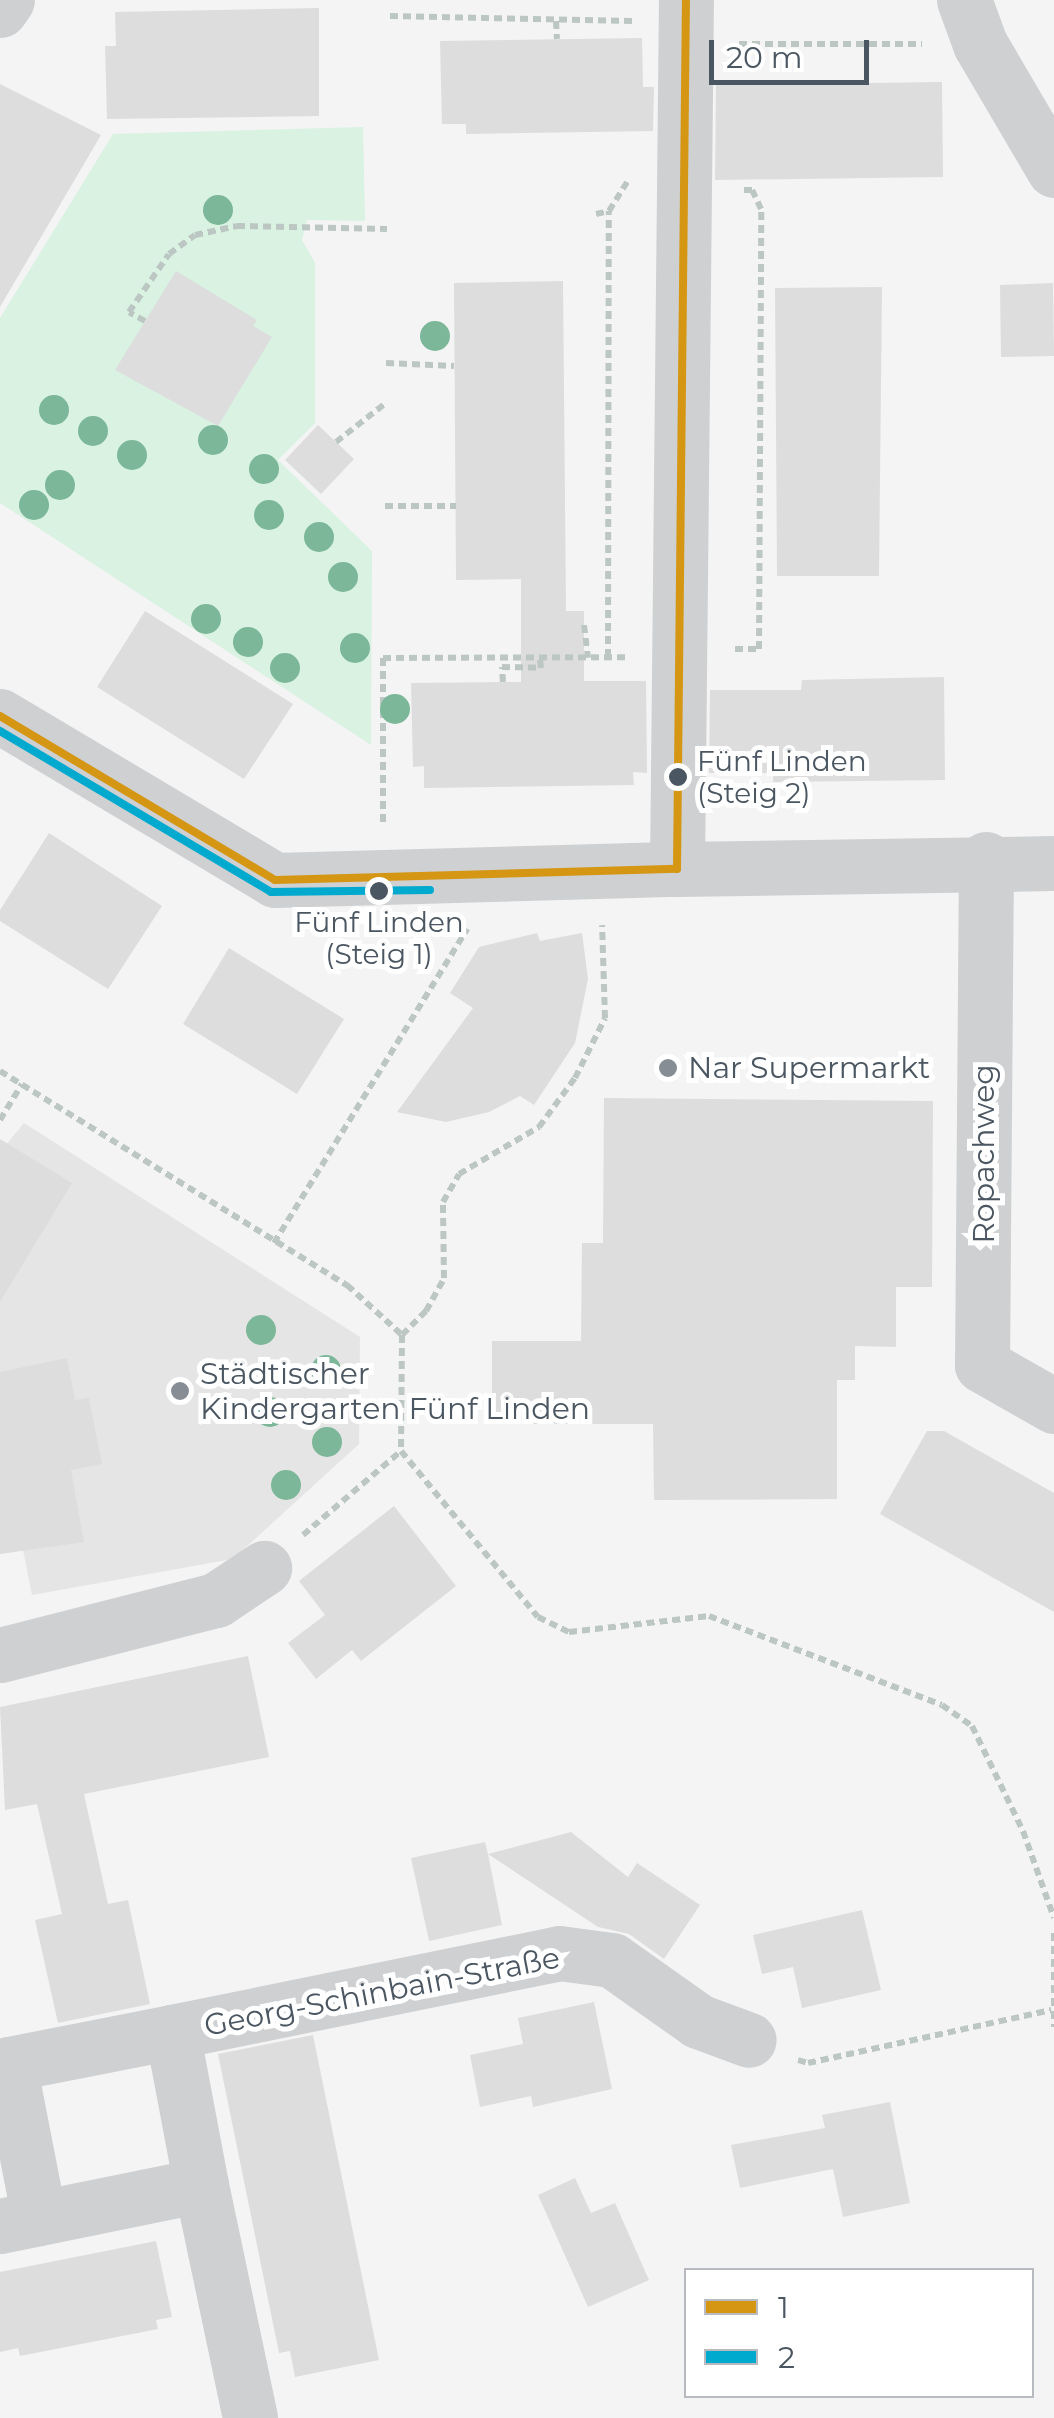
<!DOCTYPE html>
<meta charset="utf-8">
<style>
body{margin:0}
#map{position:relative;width:1054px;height:2418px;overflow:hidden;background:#f4f4f4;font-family:Montserrat,sans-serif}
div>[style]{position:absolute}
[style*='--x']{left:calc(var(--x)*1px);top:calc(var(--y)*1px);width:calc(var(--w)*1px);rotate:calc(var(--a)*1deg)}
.education>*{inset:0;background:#e6e5e6}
.green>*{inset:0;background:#d9f2e2}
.building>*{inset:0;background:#ddddde}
.path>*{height:6px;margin-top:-3px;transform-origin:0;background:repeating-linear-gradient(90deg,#bcc7c4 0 8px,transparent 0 13px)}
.street>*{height:55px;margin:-27.5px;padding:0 27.5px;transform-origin:27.5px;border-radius:27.5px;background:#ced0d2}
.bus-1>*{height:8px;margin:-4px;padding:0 4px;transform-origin:4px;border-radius:4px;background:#d49613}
.bus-2>*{height:8px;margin:-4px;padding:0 4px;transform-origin:4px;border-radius:4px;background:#00a9ce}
.trees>*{width:30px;height:30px;margin:-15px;border-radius:50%;background:#7bb798}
.dots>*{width:28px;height:28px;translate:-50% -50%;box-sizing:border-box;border:5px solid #fff;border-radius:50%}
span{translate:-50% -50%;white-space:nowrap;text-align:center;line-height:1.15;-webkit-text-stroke:10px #fff;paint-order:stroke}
.bus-label{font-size:28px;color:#4a5661}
.left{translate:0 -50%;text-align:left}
.poi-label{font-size:30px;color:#4a5661}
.street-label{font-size:30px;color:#4a5661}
.legend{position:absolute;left:684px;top:2268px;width:350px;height:130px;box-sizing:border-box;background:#fff;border:2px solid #b7bbc0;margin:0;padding:12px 18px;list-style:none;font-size:30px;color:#4a5661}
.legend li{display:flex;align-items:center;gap:20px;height:50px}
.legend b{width:50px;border:2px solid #b7bbc0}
.scale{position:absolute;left:709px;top:40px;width:160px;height:45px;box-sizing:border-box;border:5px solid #4a5661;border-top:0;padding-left:12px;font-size:30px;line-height:35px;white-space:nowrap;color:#4a5661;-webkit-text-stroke:8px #fff;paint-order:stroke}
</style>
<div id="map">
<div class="education">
<div style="clip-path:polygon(24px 1123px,360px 1337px,359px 1444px,233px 1559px,32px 1595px,23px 1550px,0 1554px,0 1152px)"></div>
</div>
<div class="green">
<div style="clip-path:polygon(363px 127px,365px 221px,307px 220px,302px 240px,315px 263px,315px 423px,278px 460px,372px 551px,371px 745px,0 503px,0 318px,113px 134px)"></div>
</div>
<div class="building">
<div style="clip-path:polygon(319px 8px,319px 116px,107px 119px,105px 46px,116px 46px,115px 12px)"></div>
<div style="clip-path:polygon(642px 38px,643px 87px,654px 87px,653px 131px,466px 134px,466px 124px,442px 124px,440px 41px)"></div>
<div style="clip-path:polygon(942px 82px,943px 177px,715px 180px,716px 85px)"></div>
<div style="clip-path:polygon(0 84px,101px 135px,0 307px)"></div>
<div style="clip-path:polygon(176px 271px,257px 320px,253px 326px,272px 337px,218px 426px,115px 370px)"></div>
<div style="clip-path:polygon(563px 281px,566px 611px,584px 611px,584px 681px,646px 681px,647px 773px,633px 772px,634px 785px,424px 788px,424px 766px,413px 767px,411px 683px,521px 682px,521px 579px,456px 580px,454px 283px)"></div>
<div style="clip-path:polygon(1053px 283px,1054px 356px,1001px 357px,1000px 285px)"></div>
<div style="clip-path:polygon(882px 287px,879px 576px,777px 576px,775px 288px)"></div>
<div style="clip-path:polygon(318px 425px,354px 459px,321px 494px,285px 460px)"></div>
<div style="clip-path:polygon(145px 611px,293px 704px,244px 779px,97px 687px)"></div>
<div style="clip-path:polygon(944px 677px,945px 780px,773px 782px,773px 773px,709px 773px,710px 690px,801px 690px,802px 680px)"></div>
<div style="clip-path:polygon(49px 833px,162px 906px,108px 989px,0 921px,0 910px)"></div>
<div style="clip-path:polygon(537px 933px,540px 941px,582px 933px,588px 979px,575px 1043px,534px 1105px,520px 1096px,489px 1112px,446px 1122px,397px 1112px,473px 1008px,450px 993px,479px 947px)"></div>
<div style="clip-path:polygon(229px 948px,344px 1019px,297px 1094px,183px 1024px)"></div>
<div style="clip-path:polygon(604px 1098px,933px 1101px,932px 1287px,896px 1287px,896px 1347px,855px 1346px,855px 1380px,837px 1380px,837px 1499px,654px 1500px,653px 1424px,492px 1424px,492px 1341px,581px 1341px,582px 1243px,603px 1243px)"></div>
<div style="clip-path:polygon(0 1139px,72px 1183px,0 1302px)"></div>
<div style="clip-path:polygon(67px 1358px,75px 1400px,89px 1398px,102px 1464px,71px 1470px,84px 1542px,0 1554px,0 1372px)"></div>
<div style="clip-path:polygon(927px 1431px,944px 1431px,1054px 1493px,1054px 1612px,880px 1514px)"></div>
<div style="clip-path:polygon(394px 1506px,456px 1586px,361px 1661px,352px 1650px,316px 1679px,288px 1643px,325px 1615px,299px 1581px)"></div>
<div style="clip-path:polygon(248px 1656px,269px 1757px,84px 1794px,108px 1904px,128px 1900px,150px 2004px,58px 2023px,35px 1920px,62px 1914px,37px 1804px,5px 1810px,0 1707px)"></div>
<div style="clip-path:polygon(571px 1832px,628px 1877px,637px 1863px,700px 1905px,664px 1959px,629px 1934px,598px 1927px,488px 1854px,502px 1925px,429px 1941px,411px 1858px,485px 1842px,488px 1854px)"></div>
<div style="clip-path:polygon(862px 1910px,881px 1990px,802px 2008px,793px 1967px,762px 1974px,753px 1935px)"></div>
<div style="clip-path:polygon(594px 2002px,612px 2089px,533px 2107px,531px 2096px,480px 2107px,470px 2055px,523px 2044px,518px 2018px)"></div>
<div style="clip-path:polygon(313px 2035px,379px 2360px,295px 2377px,290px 2351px,279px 2353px,218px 2054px)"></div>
<div style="clip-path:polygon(890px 2102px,910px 2203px,843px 2217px,833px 2169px,740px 2188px,731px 2145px,825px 2128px,822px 2115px)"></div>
<div style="clip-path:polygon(575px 2178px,591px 2213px,615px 2203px,649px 2280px,588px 2307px,538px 2195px)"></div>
<div style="clip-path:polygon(156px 2241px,172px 2317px,156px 2320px,158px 2329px,20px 2356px,18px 2348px,0 2352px,0 2272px)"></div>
</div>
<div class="path">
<div style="--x:390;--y:16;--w:243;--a:1.2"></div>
<div style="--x:556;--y:21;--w:18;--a:87"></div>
<div style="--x:739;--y:44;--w:183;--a:0"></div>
<div style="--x:596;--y:214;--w:13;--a:-13"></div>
<div style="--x:145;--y:321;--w:18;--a:-151"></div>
<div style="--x:129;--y:312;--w:70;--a:-55.4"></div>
<div style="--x:169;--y:254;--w:32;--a:-36"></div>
<div style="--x:195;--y:235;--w:43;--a:-12.1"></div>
<div style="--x:237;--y:226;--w:150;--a:1.1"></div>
<div style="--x:386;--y:363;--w:68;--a:2.5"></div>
<div style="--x:336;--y:442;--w:63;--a:-38"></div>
<div style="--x:385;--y:506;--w:71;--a:0"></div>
<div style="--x:584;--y:625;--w:33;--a:83"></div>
<div style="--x:735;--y:649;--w:24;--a:0"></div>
<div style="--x:759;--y:649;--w:440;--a:-89.7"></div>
<div style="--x:761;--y:209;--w:21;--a:-115"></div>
<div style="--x:752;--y:190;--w:12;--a:180"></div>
<div style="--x:608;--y:657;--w:446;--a:-89.9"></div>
<div style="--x:609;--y:211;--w:38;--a:-58"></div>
<div style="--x:503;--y:682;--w:15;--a:-94"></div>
<div style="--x:502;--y:667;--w:39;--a:1"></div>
<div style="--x:541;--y:668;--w:10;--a:-96"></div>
<div style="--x:383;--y:822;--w:164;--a:-90"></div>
<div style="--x:383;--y:658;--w:243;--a:-0.2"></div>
<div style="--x:0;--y:1071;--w:408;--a:31.7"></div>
<div style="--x:347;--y:1285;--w:74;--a:42.3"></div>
<div style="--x:402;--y:1335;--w:116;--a:90.5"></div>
<div style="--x:401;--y:1451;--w:215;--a:50.5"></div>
<div style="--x:538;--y:1617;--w:34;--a:26"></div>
<div style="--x:569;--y:1632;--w:141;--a:-6.5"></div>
<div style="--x:709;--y:1616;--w:249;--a:20.9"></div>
<div style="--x:942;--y:1705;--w:37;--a:35"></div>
<div style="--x:972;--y:1726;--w:117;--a:64.1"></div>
<div style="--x:1023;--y:1831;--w:92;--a:70.4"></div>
<div style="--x:0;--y:1120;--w:42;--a:-58.6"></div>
<div style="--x:274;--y:1243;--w:369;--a:-58.4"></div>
<div style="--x:402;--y:1335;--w:34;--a:-45"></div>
<div style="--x:426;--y:1311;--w:38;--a:-61"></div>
<div style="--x:444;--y:1278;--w:76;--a:-90.8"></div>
<div style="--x:443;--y:1202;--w:32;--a:-60"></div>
<div style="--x:459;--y:1174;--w:93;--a:-30.4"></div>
<div style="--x:539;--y:1127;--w:61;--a:-53.7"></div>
<div style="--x:575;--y:1078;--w:67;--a:-63.4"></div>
<div style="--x:605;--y:1018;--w:93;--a:-91.8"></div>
<div style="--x:303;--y:1535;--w:129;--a:-40.6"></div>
<div style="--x:1054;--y:1933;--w:94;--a:90"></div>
<div style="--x:798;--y:2060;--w:10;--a:17"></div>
<div style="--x:808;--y:2063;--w:249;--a:-12.3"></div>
</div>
<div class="street">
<div style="--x:964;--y:0;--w:47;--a:70"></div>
<div style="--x:980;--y:44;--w:146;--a:59.6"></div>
<div style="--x:0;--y:10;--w:12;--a:-55"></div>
<div style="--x:0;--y:716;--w:320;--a:30.8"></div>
<div style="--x:275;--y:880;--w:402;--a:-1.6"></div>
<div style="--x:677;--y:869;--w:869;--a:-89.41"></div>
<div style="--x:986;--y:859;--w:506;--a:90.45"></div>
<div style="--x:982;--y:1365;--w:83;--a:29.7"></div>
<div style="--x:677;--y:869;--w:375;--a:-0.9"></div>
<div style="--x:0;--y:1655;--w:223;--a:-14.3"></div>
<div style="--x:216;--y:1600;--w:58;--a:-33.7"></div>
<div style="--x:172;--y:2032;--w:395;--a:-11.5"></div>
<div style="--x:559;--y:1953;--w:53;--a:7.5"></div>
<div style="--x:612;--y:1960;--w:105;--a:35.3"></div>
<div style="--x:698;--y:2021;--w:54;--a:20.4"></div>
<div style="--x:201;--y:2185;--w:238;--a:78.1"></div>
<div style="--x:0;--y:2226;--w:205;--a:-11.5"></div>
<div style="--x:201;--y:2185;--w:156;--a:-100.7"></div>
<div style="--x:172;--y:2032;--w:166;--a:168.9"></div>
<div style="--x:9;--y:2064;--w:157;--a:79"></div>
</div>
<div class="bus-1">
<div style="--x:0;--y:716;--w:320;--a:30.8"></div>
<div style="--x:275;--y:880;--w:402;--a:-1.6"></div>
<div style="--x:677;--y:869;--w:869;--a:-89.41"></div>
</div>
<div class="bus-2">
<div style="--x:0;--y:731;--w:315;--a:30.7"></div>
<div style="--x:271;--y:892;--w:159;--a:-0.7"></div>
</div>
<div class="trees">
<div style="left:218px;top:210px"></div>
<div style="left:435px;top:336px"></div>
<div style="left:54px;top:410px"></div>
<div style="left:93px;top:431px"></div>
<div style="left:213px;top:440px"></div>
<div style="left:132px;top:455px"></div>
<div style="left:264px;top:469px"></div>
<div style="left:60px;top:485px"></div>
<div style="left:34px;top:505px"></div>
<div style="left:269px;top:515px"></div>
<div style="left:319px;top:537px"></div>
<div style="left:343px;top:577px"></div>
<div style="left:206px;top:619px"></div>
<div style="left:248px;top:642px"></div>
<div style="left:355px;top:648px"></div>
<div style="left:285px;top:668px"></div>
<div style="left:395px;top:709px"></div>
<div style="left:261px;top:1330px"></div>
<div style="left:326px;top:1370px"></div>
<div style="left:270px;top:1412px"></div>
<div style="left:327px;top:1442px"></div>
<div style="left:286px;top:1485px"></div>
</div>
<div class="dots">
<div style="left:678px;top:777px;background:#4a5661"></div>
<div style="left:379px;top:891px;background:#4a5661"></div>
<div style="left:668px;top:1068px;background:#868d94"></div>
<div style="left:180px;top:1391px;background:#868d94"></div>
</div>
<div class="bus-label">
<span class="left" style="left:697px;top:777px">Fünf Linden<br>(Steig 2)</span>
<span style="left:379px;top:938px">Fünf Linden<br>(Steig 1)</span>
</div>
<div class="poi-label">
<span class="left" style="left:688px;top:1068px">Nar Supermarkt</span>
<span class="left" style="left:200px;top:1391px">Städtischer<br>Kindergarten Fünf Linden</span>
</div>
<div class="street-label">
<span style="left:984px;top:1154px;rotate:-90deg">Ropachweg</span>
<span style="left:382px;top:1992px;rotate:-11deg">Georg-Schinbain-Straße</span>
</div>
<ul class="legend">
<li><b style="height:12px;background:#d49613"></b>1</li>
<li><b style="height:12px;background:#00a9ce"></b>2</li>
</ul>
<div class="scale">20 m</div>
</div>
